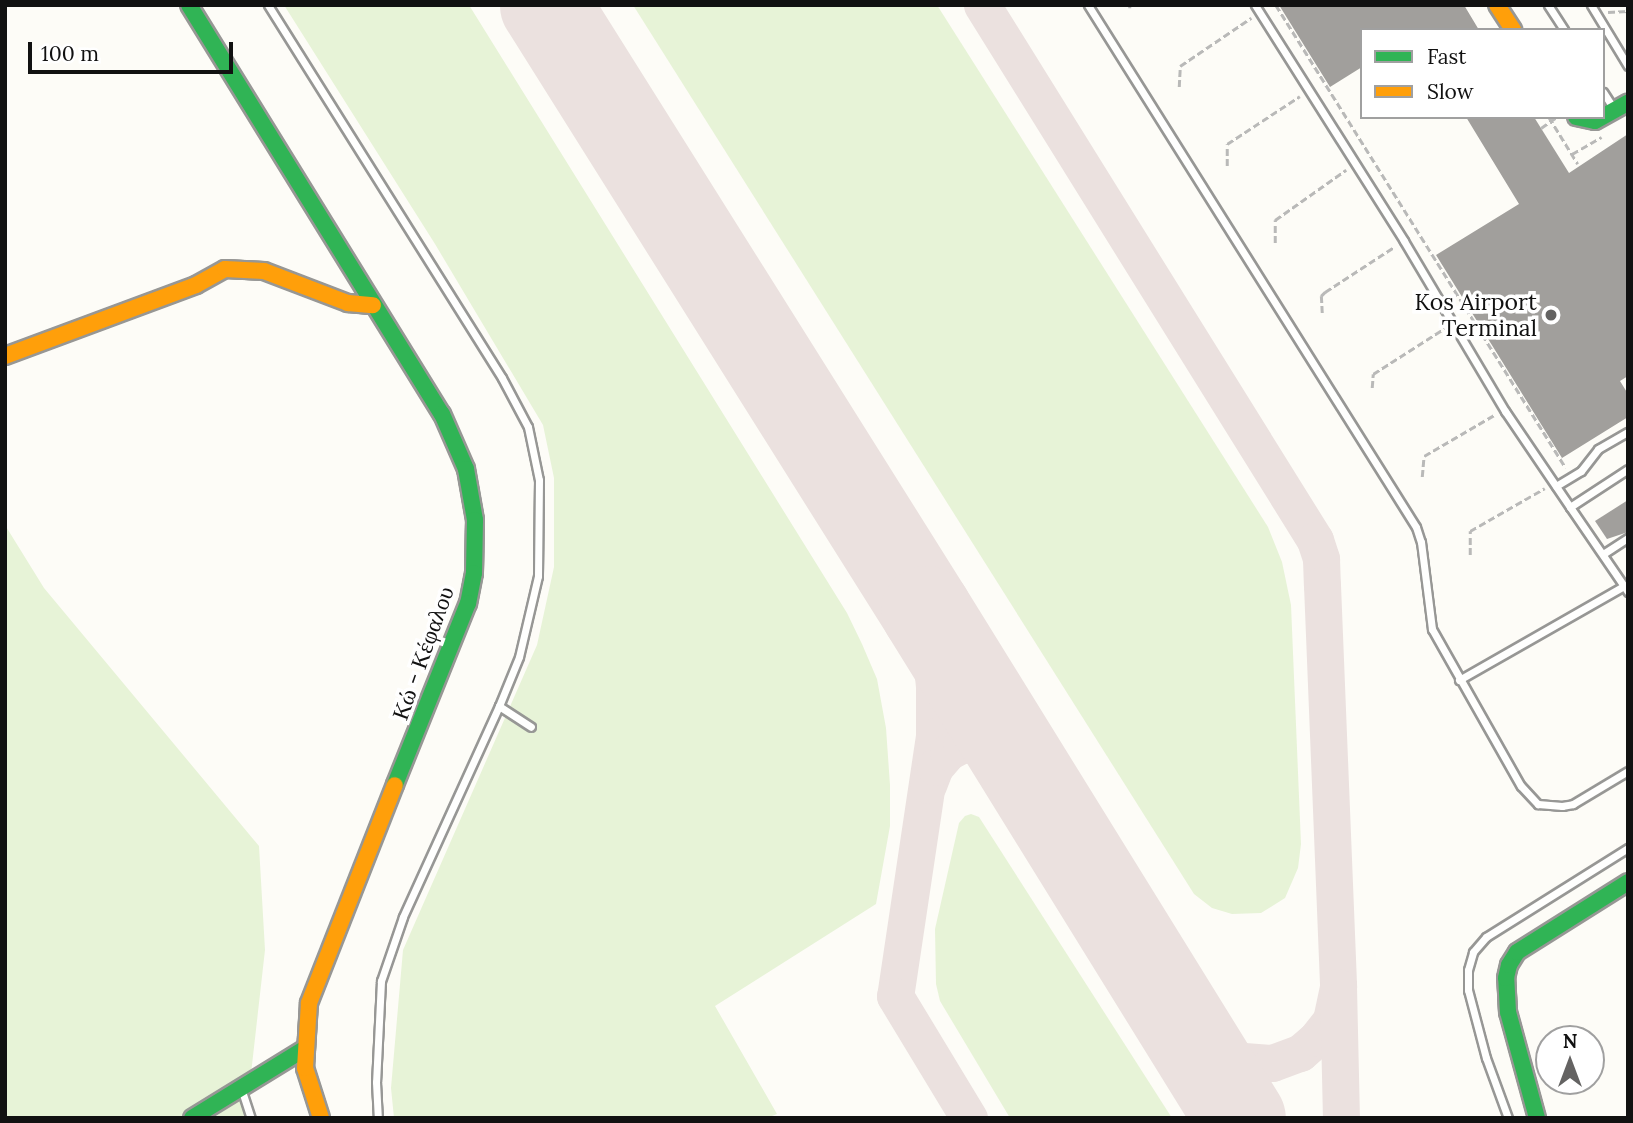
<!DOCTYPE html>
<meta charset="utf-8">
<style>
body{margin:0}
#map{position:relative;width:1633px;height:1123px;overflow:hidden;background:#fdfcf7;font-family:Lora,serif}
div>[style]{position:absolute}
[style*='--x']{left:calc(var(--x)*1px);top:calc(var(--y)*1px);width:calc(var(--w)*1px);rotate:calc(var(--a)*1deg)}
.green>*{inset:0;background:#e7f3d7}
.taxiway>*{height:37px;margin:-18.5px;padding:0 18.5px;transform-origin:18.5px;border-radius:18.5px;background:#ebe1df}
.runway>*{height:91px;margin:-45.5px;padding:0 45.5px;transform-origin:45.5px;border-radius:45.5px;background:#ebe1df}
.building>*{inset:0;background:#a19f9c}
.path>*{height:2.5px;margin-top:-1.25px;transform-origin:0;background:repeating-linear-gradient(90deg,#b9b9b8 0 7px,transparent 0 10.5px)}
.roads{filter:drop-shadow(2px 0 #979795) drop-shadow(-2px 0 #979795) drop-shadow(0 2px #979795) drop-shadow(0 -2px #979795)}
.lane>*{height:7px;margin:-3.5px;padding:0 3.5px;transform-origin:3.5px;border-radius:3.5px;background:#fffffe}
.fast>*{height:16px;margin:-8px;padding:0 8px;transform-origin:8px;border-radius:8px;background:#30b455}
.slow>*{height:16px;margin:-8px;padding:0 8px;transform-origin:8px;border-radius:8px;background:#ff9f0a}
.dots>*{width:19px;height:19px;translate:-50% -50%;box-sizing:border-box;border:4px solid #fff;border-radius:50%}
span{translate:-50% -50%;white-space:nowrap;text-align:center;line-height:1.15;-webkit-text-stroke:7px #fff;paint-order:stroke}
.poi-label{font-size:23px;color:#111}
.right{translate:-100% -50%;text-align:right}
.street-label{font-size:23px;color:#111}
.frame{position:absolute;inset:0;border:7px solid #111;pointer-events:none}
.legend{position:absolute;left:1360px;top:28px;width:245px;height:91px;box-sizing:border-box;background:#fff;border:2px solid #a0a0a0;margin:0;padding:9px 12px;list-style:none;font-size:21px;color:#111}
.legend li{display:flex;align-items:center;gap:14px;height:35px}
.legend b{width:35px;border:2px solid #a0a0a0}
.north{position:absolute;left:1535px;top:1025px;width:70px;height:70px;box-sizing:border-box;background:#fff;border:2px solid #a0a0a0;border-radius:50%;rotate:0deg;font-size:19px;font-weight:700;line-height:28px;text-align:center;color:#111}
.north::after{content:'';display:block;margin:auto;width:24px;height:32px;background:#646362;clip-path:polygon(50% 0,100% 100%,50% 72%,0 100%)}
.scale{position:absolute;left:28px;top:42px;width:205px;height:32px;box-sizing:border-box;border:4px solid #111;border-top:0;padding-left:9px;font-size:21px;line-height:24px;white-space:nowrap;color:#111;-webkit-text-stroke:5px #fff;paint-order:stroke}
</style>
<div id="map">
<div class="green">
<div style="clip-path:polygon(284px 5px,469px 5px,847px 613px,862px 644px,877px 679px,886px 728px,890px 785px,890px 826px,876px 904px,715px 1006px,777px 1114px,767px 1118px,394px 1118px,391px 1088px,403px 950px,537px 645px,554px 567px,554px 478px,543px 425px,435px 244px)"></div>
<div style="clip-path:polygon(633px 5px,937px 5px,1268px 527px,1282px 562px,1291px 605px,1301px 844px,1298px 868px,1285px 898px,1261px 913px,1232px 914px,1212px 908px,1194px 894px)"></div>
<div style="clip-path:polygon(5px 525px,44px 588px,259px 846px,265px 950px,246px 1118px,5px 1118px)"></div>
<div style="clip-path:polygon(971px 814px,979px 817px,1172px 1118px,1010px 1118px,940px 1001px,936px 984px,935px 929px,959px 823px,965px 816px)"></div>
</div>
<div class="taxiway">
<div style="--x:982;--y:5;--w:630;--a:58.1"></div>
<div style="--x:1315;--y:540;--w:20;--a:72"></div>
<div style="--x:1321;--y:559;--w:26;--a:88"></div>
<div style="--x:1322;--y:585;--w:402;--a:87.7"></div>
<div style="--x:926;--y:611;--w:75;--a:83.9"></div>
<div style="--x:934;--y:686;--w:50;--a:90"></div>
<div style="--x:934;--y:736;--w:263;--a:98.5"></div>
<div style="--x:895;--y:996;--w:143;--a:58.8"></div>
<div style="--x:928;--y:785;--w:19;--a:-69"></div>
<div style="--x:935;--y:767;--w:20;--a:-49"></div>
<div style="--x:948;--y:752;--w:15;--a:-28"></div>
<div style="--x:961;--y:745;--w:22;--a:-5"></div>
<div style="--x:983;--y:743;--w:20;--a:11"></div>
<div style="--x:1003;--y:747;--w:26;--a:43"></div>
<div style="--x:1179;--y:1021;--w:34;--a:45"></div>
<div style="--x:1203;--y:1045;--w:32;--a:28"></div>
<div style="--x:1231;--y:1060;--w:41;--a:4.2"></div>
<div style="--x:1272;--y:1063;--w:30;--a:-20"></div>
<div style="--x:1300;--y:1053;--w:23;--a:-41"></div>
<div style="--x:1317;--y:1038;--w:23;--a:-52"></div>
<div style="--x:1331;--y:1020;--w:34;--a:-78"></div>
<div style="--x:1338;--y:987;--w:131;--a:88.7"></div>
</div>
<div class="runway">
<div style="--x:545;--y:5;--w:716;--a:57.84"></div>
<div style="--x:926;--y:611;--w:596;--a:58.23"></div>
</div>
<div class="building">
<div style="clip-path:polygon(1279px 5px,1464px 5px,1479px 30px,1362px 30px,1362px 67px,1330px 87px)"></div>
<div style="clip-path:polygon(1466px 117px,1534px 117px,1569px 173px,1628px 134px,1628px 376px,1620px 381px,1628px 394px,1628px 417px,1562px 458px,1436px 255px,1519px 204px)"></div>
<div style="clip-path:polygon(1628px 500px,1628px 532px,1607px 539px,1595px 521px)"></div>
</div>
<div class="path">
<div style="--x:1130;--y:5;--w:3;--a:90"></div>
<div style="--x:1276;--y:5;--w:546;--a:57.94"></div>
<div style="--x:1608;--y:12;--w:20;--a:-3"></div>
<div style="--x:1179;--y:87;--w:21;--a:-87"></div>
<div style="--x:1180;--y:66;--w:86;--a:-34.1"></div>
<div style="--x:1549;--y:117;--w:55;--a:58.3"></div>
<div style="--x:1541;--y:128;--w:19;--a:-35"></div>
<div style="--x:1572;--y:154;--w:34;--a:-30"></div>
<div style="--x:1227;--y:166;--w:22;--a:-90"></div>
<div style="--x:1227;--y:144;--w:87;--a:-33.3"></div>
<div style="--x:1275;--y:243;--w:23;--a:-90"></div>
<div style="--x:1275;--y:220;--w:87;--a:-35.2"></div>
<div style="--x:1322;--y:313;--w:17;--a:-93"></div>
<div style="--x:1321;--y:296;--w:6;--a:-45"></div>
<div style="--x:1325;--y:292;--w:82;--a:-33.1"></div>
<div style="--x:1372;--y:388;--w:14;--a:-86"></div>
<div style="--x:1373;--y:374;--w:85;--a:-32.6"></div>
<div style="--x:1422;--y:477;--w:21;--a:-85"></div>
<div style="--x:1424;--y:456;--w:83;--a:-30.3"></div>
<div style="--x:1470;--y:555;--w:24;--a:-90"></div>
<div style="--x:1470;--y:531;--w:86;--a:-29.8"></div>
</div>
<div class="roads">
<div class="lane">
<div style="--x:268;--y:5;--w:440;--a:57.9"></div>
<div style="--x:502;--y:378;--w:55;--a:62"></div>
<div style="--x:528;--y:427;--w:54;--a:78.3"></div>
<div style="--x:539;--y:480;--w:96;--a:90.6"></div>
<div style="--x:538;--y:576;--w:83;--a:103.2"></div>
<div style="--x:519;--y:657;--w:53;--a:112.2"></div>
<div style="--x:499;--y:706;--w:232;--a:114.5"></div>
<div style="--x:403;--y:917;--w:68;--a:109"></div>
<div style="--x:381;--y:981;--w:101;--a:92.8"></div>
<div style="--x:376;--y:1082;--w:36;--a:87"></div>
<div style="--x:1088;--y:5;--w:616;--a:57.86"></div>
<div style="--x:1416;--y:527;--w:16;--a:72"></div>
<div style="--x:1421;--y:542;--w:88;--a:82.8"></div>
<div style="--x:1432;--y:629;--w:180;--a:60.5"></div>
<div style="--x:1521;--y:786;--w:25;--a:47"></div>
<div style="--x:1538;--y:804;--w:24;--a:5"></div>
<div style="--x:1562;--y:806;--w:11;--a:-10"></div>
<div style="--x:1573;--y:804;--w:64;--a:-31"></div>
<div style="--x:1255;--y:5;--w:279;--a:57.7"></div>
<div style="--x:1404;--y:241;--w:198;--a:59.3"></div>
<div style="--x:1505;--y:411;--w:116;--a:55.9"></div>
<div style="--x:1570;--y:507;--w:69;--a:-33.2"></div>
<div style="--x:1548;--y:5;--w:30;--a:57"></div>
<div style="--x:1591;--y:5;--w:71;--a:58.8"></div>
<div style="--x:1603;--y:92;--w:20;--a:57"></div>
<div style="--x:1556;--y:486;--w:29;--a:-31"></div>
<div style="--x:1581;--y:471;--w:28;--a:-52"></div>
<div style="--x:1598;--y:449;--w:34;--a:-30"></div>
<div style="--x:1570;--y:507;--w:103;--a:55.7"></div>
<div style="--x:1603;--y:554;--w:30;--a:-33"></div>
<div style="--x:1459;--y:680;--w:190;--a:-29.7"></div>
<div style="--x:499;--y:706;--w:38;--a:33"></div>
<div style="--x:241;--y:1088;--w:32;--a:72"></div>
<div style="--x:1508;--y:1118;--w:64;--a:-110.1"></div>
<div style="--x:1486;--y:1058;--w:70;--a:-104.8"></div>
<div style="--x:1468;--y:990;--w:20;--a:-90"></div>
<div style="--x:1468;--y:970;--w:19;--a:-74"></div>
<div style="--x:1473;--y:952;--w:20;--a:-49"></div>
<div style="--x:1486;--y:937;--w:168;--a:-32.1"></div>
</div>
<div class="fast">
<div style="--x:189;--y:5;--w:481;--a:58.3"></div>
<div style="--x:442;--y:414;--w:60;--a:66.4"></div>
<div style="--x:466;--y:469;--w:52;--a:80"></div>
<div style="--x:475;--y:520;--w:53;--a:91.1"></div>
<div style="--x:474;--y:573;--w:31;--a:101"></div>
<div style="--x:468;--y:603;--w:196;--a:111.9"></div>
<div style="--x:1576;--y:117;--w:19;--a:12"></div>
<div style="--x:1595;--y:121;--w:38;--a:-29"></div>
<div style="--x:192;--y:1118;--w:132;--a:-31.6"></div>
<div style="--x:1537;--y:1118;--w:110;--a:-105.3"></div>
<div style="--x:1508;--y:1012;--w:34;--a:-93"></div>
<div style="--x:1506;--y:978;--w:13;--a:-77"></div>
<div style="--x:1509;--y:965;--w:15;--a:-58"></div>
<div style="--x:1517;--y:952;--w:131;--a:-32.2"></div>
</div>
<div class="slow">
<div style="--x:1497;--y:5;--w:30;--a:57"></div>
<div style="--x:5;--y:356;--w:204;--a:-20.4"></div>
<div style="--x:196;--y:285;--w:33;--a:-29"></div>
<div style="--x:225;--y:269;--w:39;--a:3"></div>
<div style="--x:264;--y:271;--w:90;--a:20.9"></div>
<div style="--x:348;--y:303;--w:25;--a:5"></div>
<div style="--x:321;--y:1118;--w:52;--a:-107.7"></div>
<div style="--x:305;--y:1068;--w:65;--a:-86.5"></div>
<div style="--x:309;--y:1003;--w:234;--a:-68.5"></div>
</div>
</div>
<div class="dots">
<div style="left:1551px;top:315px;background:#646362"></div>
</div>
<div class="poi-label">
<span class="right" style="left:1537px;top:315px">Kos Airport<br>Terminal</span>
</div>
<div class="street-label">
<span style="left:423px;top:653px;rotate:-70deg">Κώ - Κέφαλου</span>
</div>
<div class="frame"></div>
<ul class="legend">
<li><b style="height:9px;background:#30b455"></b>Fast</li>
<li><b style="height:9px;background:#ff9f0a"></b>Slow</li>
</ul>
<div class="north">N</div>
<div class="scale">100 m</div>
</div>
